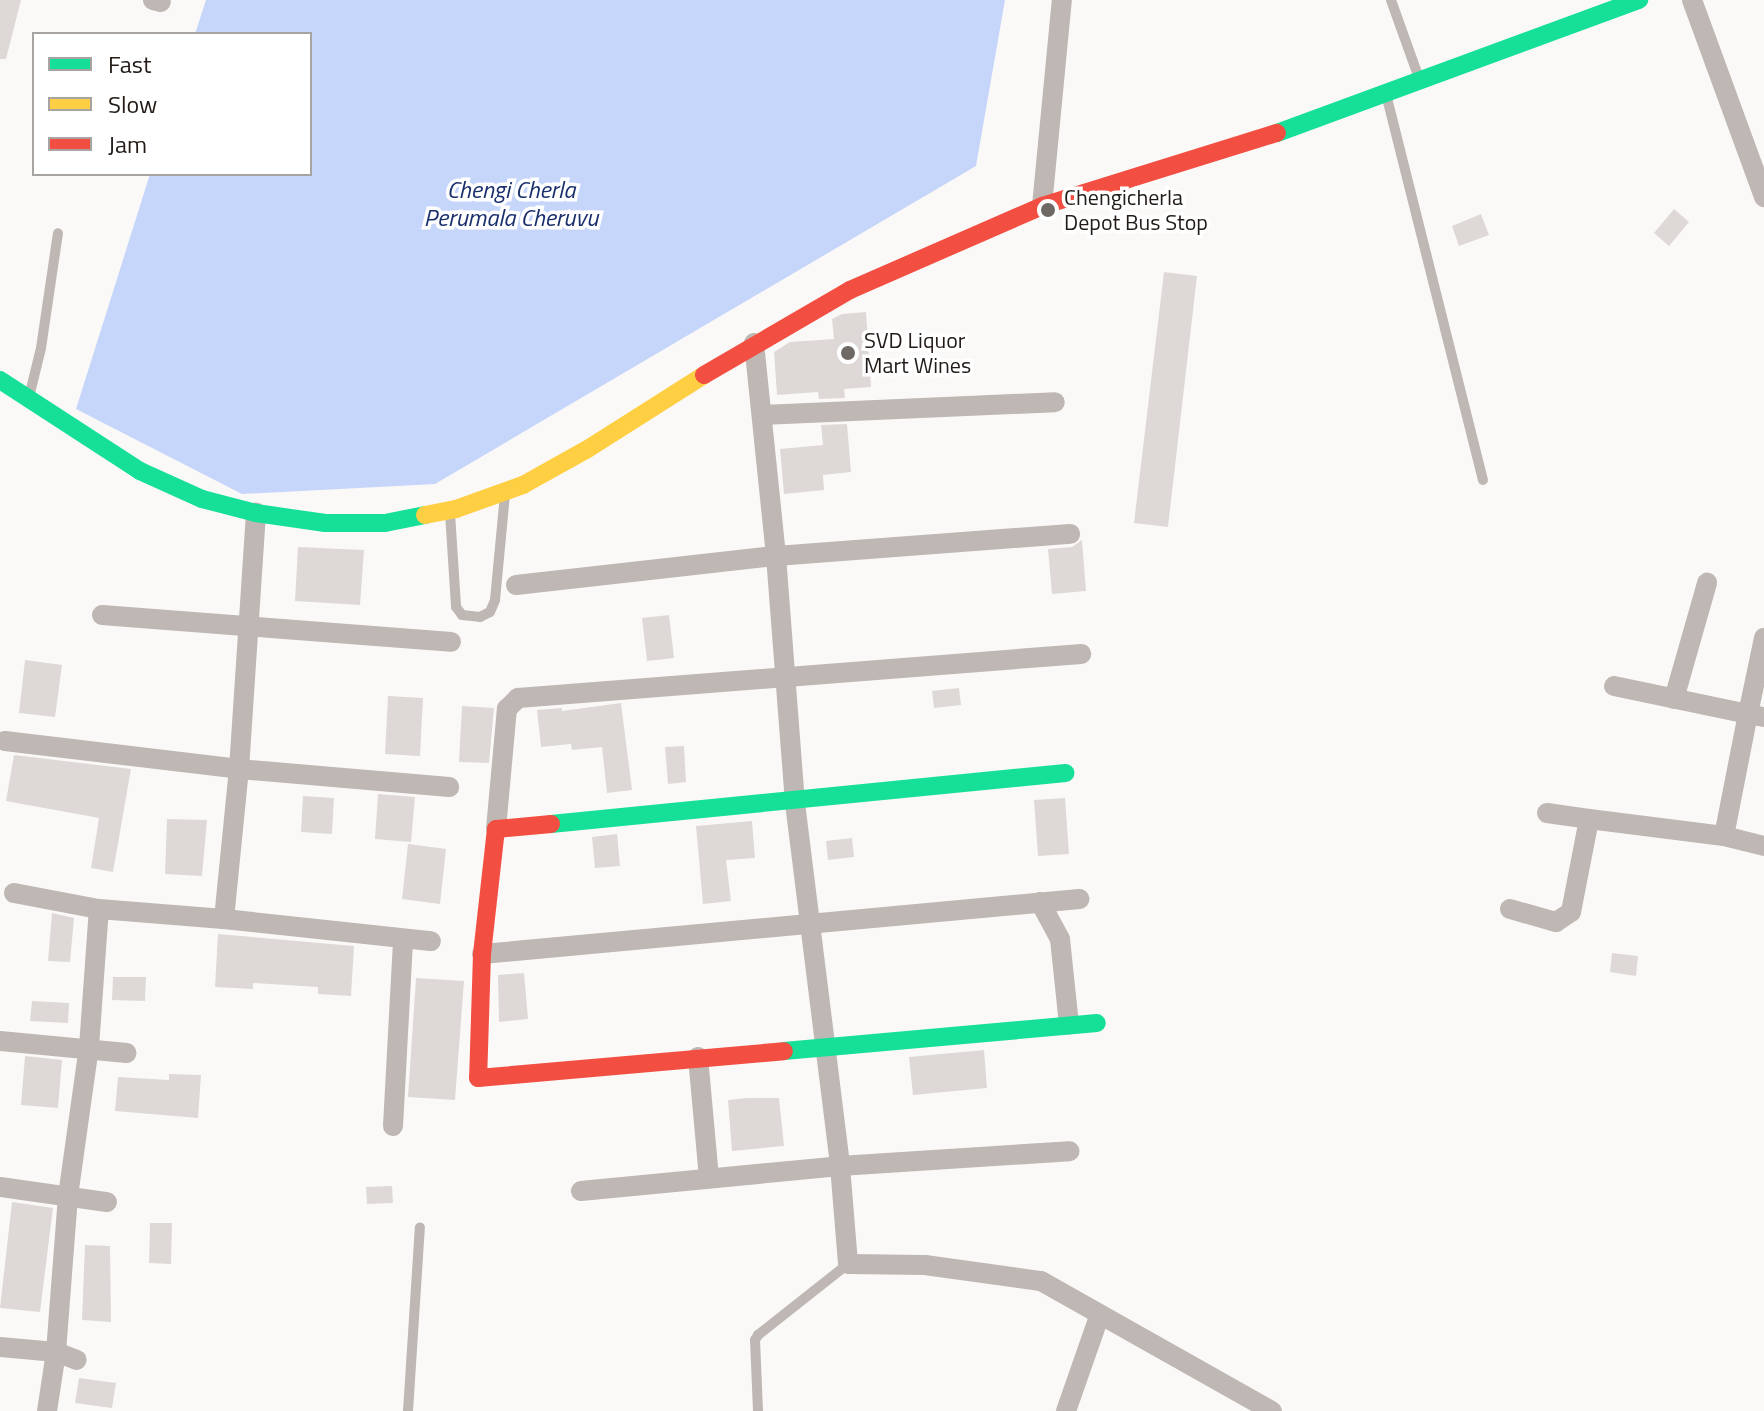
<!DOCTYPE html>
<style>
body{margin:0}
#map{position:relative;width:1764px;height:1411px;overflow:hidden;background:#fbf9f7;font-family:"Titillium Web",sans-serif}
div>[style]{position:absolute}
[style*='--x']{left:calc(var(--x)*1px);top:calc(var(--y)*1px);width:calc(var(--w)*1px);rotate:calc(var(--a)*1deg)}
.water>*{inset:0;background:#c6d6fa}
.building>*{inset:0;background:#ded9d6}
.lane>*{height:10px;margin:-5px;padding:0 5px;transform-origin:5px;border-radius:5px;background:#beb7b3}
.street>*{height:20px;margin:-10px;padding:0 10px;transform-origin:10px;border-radius:10px;background:#beb7b3}
.fast>*{height:18px;margin:-9px;padding:0 9px;transform-origin:9px;border-radius:9px;background:#16e098}
.slow>*{height:18px;margin:-9px;padding:0 9px;transform-origin:9px;border-radius:9px;background:#ffcf43}
.jam>*{height:18px;margin:-9px;padding:0 9px;transform-origin:9px;border-radius:9px;background:#f24e42}
.dots>*{width:22px;height:22px;translate:-50% -50%;box-sizing:border-box;border:4px solid #fff;border-radius:50%}
span{translate:-50% -50%;white-space:nowrap;text-align:center;line-height:1.15;-webkit-text-stroke:7px #fff;paint-order:stroke}
.poi-label{font-size:22px;color:#221b17}
.left{translate:0 -50%;text-align:left}
.water-label{font-size:24px;color:#192f6c;font-style:italic}
.legend{position:absolute;left:32px;top:32px;width:280px;height:144px;box-sizing:border-box;background:#fff;border:2px solid #a7a4a2;margin:0;padding:10px 14px;list-style:none;font-size:24px;color:#221b17}
.legend li{display:flex;align-items:center;gap:16px;height:40px}
.legend b{width:40px;border:2px solid #a7a4a2}
</style>
<div id="map">
<div class="water">
<div style="clip-path:polygon(206px 0,1005px 0,976px 166px,435px 484px,242px 494px,76px 409px,150px 174px,310px 174px,310px 34px,195px 34px)"></div>
</div>
<div class="building">
<div style="clip-path:polygon(0 0,21px 0,6px 59px,0 59px)"></div>
<div style="clip-path:polygon(1674px 209px,1689px 222px,1669px 246px,1654px 233px)"></div>
<div style="clip-path:polygon(1481px 214px,1489px 235px,1459px 246px,1452px 226px)"></div>
<div style="clip-path:polygon(1164px 272px,1197px 276px,1168px 527px,1134px 523px)"></div>
<div style="clip-path:polygon(866px 312px,871px 387px,844px 389px,845px 398px,819px 399px,818px 392px,777px 395px,774px 352px,790px 342px,834px 339px,832px 319px,842px 314px)"></div>
<div style="clip-path:polygon(847px 424px,851px 472px,823px 475px,824px 490px,784px 494px,780px 449px,823px 445px,821px 425px)"></div>
<div style="clip-path:polygon(1082px 540px,1086px 591px,1052px 594px,1048px 549px,1072px 547px)"></div>
<div style="clip-path:polygon(298px 547px,364px 550px,360px 605px,295px 601px)"></div>
<div style="clip-path:polygon(669px 615px,674px 658px,647px 661px,642px 618px)"></div>
<div style="clip-path:polygon(25px 660px,62px 665px,55px 717px,19px 713px)"></div>
<div style="clip-path:polygon(959px 688px,961px 705px,934px 708px,932px 691px)"></div>
<div style="clip-path:polygon(388px 696px,423px 698px,420px 756px,385px 754px)"></div>
<div style="clip-path:polygon(621px 703px,632px 790px,607px 793px,602px 747px,572px 750px,571px 744px,541px 747px,537px 710px,562px 708px,562px 711px)"></div>
<div style="clip-path:polygon(462px 706px,494px 708px,489px 763px,459px 762px)"></div>
<div style="clip-path:polygon(684px 746px,686px 782px,668px 784px,665px 747px)"></div>
<div style="clip-path:polygon(14px 755px,131px 769px,113px 872px,91px 868px,99px 818px,6px 801px)"></div>
<div style="clip-path:polygon(378px 794px,415px 797px,411px 842px,375px 839px)"></div>
<div style="clip-path:polygon(303px 796px,334px 798px,332px 834px,301px 832px)"></div>
<div style="clip-path:polygon(1065px 798px,1069px 854px,1038px 856px,1034px 800px)"></div>
<div style="clip-path:polygon(167px 819px,207px 820px,202px 876px,165px 874px)"></div>
<div style="clip-path:polygon(752px 821px,755px 858px,726px 860px,731px 901px,703px 904px,696px 826px)"></div>
<div style="clip-path:polygon(617px 834px,620px 866px,595px 868px,592px 837px)"></div>
<div style="clip-path:polygon(852px 838px,854px 857px,828px 860px,826px 841px)"></div>
<div style="clip-path:polygon(408px 844px,446px 849px,440px 904px,402px 899px)"></div>
<div style="clip-path:polygon(52px 913px,74px 918px,70px 962px,48px 961px)"></div>
<div style="clip-path:polygon(218px 934px,354px 946px,351px 996px,318px 994px,318px 987px,253px 983px,253px 989px,215px 987px)"></div>
<div style="clip-path:polygon(1612px 953px,1638px 956px,1636px 976px,1610px 972px)"></div>
<div style="clip-path:polygon(524px 973px,528px 1019px,499px 1022px,498px 975px)"></div>
<div style="clip-path:polygon(113px 977px,146px 977px,145px 1001px,112px 1000px)"></div>
<div style="clip-path:polygon(416px 978px,464px 981px,455px 1100px,408px 1097px)"></div>
<div style="clip-path:polygon(32px 1001px,69px 1003px,68px 1023px,30px 1021px)"></div>
<div style="clip-path:polygon(984px 1050px,987px 1088px,913px 1095px,909px 1057px)"></div>
<div style="clip-path:polygon(25px 1056px,62px 1060px,58px 1108px,21px 1105px)"></div>
<div style="clip-path:polygon(169px 1074px,201px 1075px,198px 1118px,115px 1111px,118px 1077px,169px 1080px)"></div>
<div style="clip-path:polygon(747px 1098px,779px 1098px,784px 1146px,732px 1151px,728px 1100px)"></div>
<div style="clip-path:polygon(392px 1186px,393px 1203px,367px 1204px,366px 1187px)"></div>
<div style="clip-path:polygon(12px 1202px,53px 1208px,40px 1312px,0 1308px)"></div>
<div style="clip-path:polygon(150px 1223px,172px 1223px,171px 1264px,149px 1263px)"></div>
<div style="clip-path:polygon(85px 1245px,110px 1246px,111px 1322px,82px 1320px)"></div>
<div style="clip-path:polygon(79px 1378px,116px 1383px,112px 1408px,75px 1403px)"></div>
</div>
<div class="lane">
<div style="--x:1391;--y:0;--w:83;--a:70.3"></div>
<div style="--x:1386;--y:94;--w:398;--a:75.9"></div>
<div style="--x:29;--y:397;--w:50;--a:-76.2"></div>
<div style="--x:41;--y:348;--w:116;--a:-81.6"></div>
<div style="--x:450;--y:513;--w:94;--a:86.3"></div>
<div style="--x:456;--y:607;--w:10;--a:53"></div>
<div style="--x:462;--y:615;--w:18;--a:6"></div>
<div style="--x:480;--y:617;--w:11;--a:-27"></div>
<div style="--x:490;--y:612;--w:13;--a:-67"></div>
<div style="--x:495;--y:600;--w:105;--a:-84.6"></div>
<div style="--x:408;--y:1411;--w:184;--a:-86.3"></div>
<div style="--x:758;--y:1411;--w:71;--a:-92.4"></div>
<div style="--x:755;--y:1340;--w:6;--a:-59"></div>
<div style="--x:758;--y:1335;--w:115;--a:-38.3"></div>
</div>
<div class="street">
<div style="--x:153;--y:0;--w:8;--a:14"></div>
<div style="--x:1692;--y:0;--w:210;--a:69.9"></div>
<div style="--x:1042;--y:206;--w:207;--a:-84.5"></div>
<div style="--x:754;--y:343;--w:214;--a:84.1"></div>
<div style="--x:776;--y:556;--w:248;--a:85.6"></div>
<div style="--x:795;--y:803;--w:366;--a:82.9"></div>
<div style="--x:840;--y:1166;--w:98;--a:85.3"></div>
<div style="--x:848;--y:1264;--w:77;--a:0.7"></div>
<div style="--x:925;--y:1265;--w:117;--a:7.9"></div>
<div style="--x:1041;--y:1281;--w:265;--a:29.4"></div>
<div style="--x:762;--y:415;--w:293;--a:-2.5"></div>
<div style="--x:516;--y:585;--w:262;--a:-6.4"></div>
<div style="--x:776;--y:556;--w:295;--a:-4.3"></div>
<div style="--x:102;--y:615;--w:350;--a:4.4"></div>
<div style="--x:1614;--y:686;--w:137;--a:11.8"></div>
<div style="--x:1748;--y:714;--w:78;--a:-78.1"></div>
<div style="--x:1674;--y:699;--w:121;--a:-74.1"></div>
<div style="--x:5;--y:741;--w:236;--a:6.8"></div>
<div style="--x:239;--y:769;--w:211;--a:4.9"></div>
<div style="--x:1547;--y:813;--w:42;--a:8.1"></div>
<div style="--x:496;--y:829;--w:121;--a:-84.8"></div>
<div style="--x:507;--y:709;--w:16;--a:-45"></div>
<div style="--x:518;--y:698;--w:565;--a:-4.47"></div>
<div style="--x:1724;--y:836;--w:124;--a:-78.9"></div>
<div style="--x:1748;--y:714;--w:16;--a:11"></div>
<div style="--x:14;--y:893;--w:86;--a:10.7"></div>
<div style="--x:1040;--y:902;--w:42;--a:61.6"></div>
<div style="--x:1060;--y:939;--w:86;--a:84"></div>
<div style="--x:1510;--y:909;--w:48;--a:15.8"></div>
<div style="--x:1556;--y:922;--w:18;--a:-34"></div>
<div style="--x:1571;--y:912;--w:95;--a:-79"></div>
<div style="--x:1589;--y:819;--w:136;--a:7.2"></div>
<div style="--x:1724;--y:836;--w:41;--a:14"></div>
<div style="--x:224;--y:919;--w:208;--a:6.1"></div>
<div style="--x:482;--y:954;--w:600;--a:-5.26"></div>
<div style="--x:0;--y:1041;--w:127;--a:5.4"></div>
<div style="--x:698;--y:1057;--w:122;--a:84.8"></div>
<div style="--x:393;--y:1126;--w:187;--a:-86.9"></div>
<div style="--x:0;--y:1187;--w:108;--a:8"></div>
<div style="--x:581;--y:1191;--w:260;--a:-5.5"></div>
<div style="--x:840;--y:1166;--w:230;--a:-3.7"></div>
<div style="--x:0;--y:1347;--w:56;--a:5.1"></div>
<div style="--x:56;--y:1352;--w:22;--a:21"></div>
<div style="--x:47;--y:1411;--w:60;--a:-81.3"></div>
<div style="--x:56;--y:1352;--w:156;--a:-85.6"></div>
<div style="--x:68;--y:1196;--w:150;--a:-82"></div>
<div style="--x:89;--y:1047;--w:138;--a:-85.9"></div>
<div style="--x:99;--y:909;--w:125;--a:4.6"></div>
<div style="--x:224;--y:919;--w:151;--a:-84.3"></div>
<div style="--x:239;--y:769;--w:257;--a:-86.2"></div>
<div style="--x:1066;--y:1411;--w:100;--a:-70.7"></div>
</div>
<div class="fast">
<div style="--x:1277;--y:133;--w:386;--a:-20.2"></div>
<div style="--x:0;--y:380;--w:167;--a:33"></div>
<div style="--x:140;--y:471;--w:68;--a:24.3"></div>
<div style="--x:202;--y:499;--w:56;--a:14.5"></div>
<div style="--x:256;--y:513;--w:70;--a:8.2"></div>
<div style="--x:325;--y:523;--w:60;--a:0"></div>
<div style="--x:385;--y:523;--w:41;--a:-11.3"></div>
<div style="--x:551;--y:824;--w:517;--a:-5.67"></div>
<div style="--x:784;--y:1051;--w:314;--a:-5.1"></div>
</div>
<div class="slow">
<div style="--x:425;--y:515;--w:32;--a:-11"></div>
<div style="--x:456;--y:509;--w:71;--a:-19.7"></div>
<div style="--x:523;--y:485;--w:72;--a:-29.1"></div>
<div style="--x:586;--y:450;--w:140;--a:-32.4"></div>
</div>
<div class="jam">
<div style="--x:704;--y:375;--w:169;--a:-30.2"></div>
<div style="--x:850;--y:290;--w:210;--a:-23.6"></div>
<div style="--x:1042;--y:206;--w:246;--a:-17.3"></div>
<div style="--x:551;--y:824;--w:55;--a:174.8"></div>
<div style="--x:496;--y:829;--w:126;--a:96.4"></div>
<div style="--x:482;--y:954;--w:124;--a:91.8"></div>
<div style="--x:478;--y:1078;--w:307;--a:-5"></div>
</div>
<div class="dots">
<div style="left:1048px;top:210px;background:#6e6965"></div>
<div style="left:848px;top:353px;background:#6e6965"></div>
</div>
<div class="poi-label">
<span class="left" style="left:1064px;top:210px">Chengicherla<br>Depot Bus Stop</span>
<span class="left" style="left:864px;top:353px">SVD Liquor<br>Mart Wines</span>
</div>
<div class="water-label">
<span style="left:511px;top:204px">Chengi Cherla<br>Perumala Cheruvu</span>
</div>
<ul class="legend">
<li><b style="height:10px;background:#16e098"></b>Fast</li>
<li><b style="height:10px;background:#ffcf43"></b>Slow</li>
<li><b style="height:10px;background:#f24e42"></b>Jam</li>
</ul>
</div>
